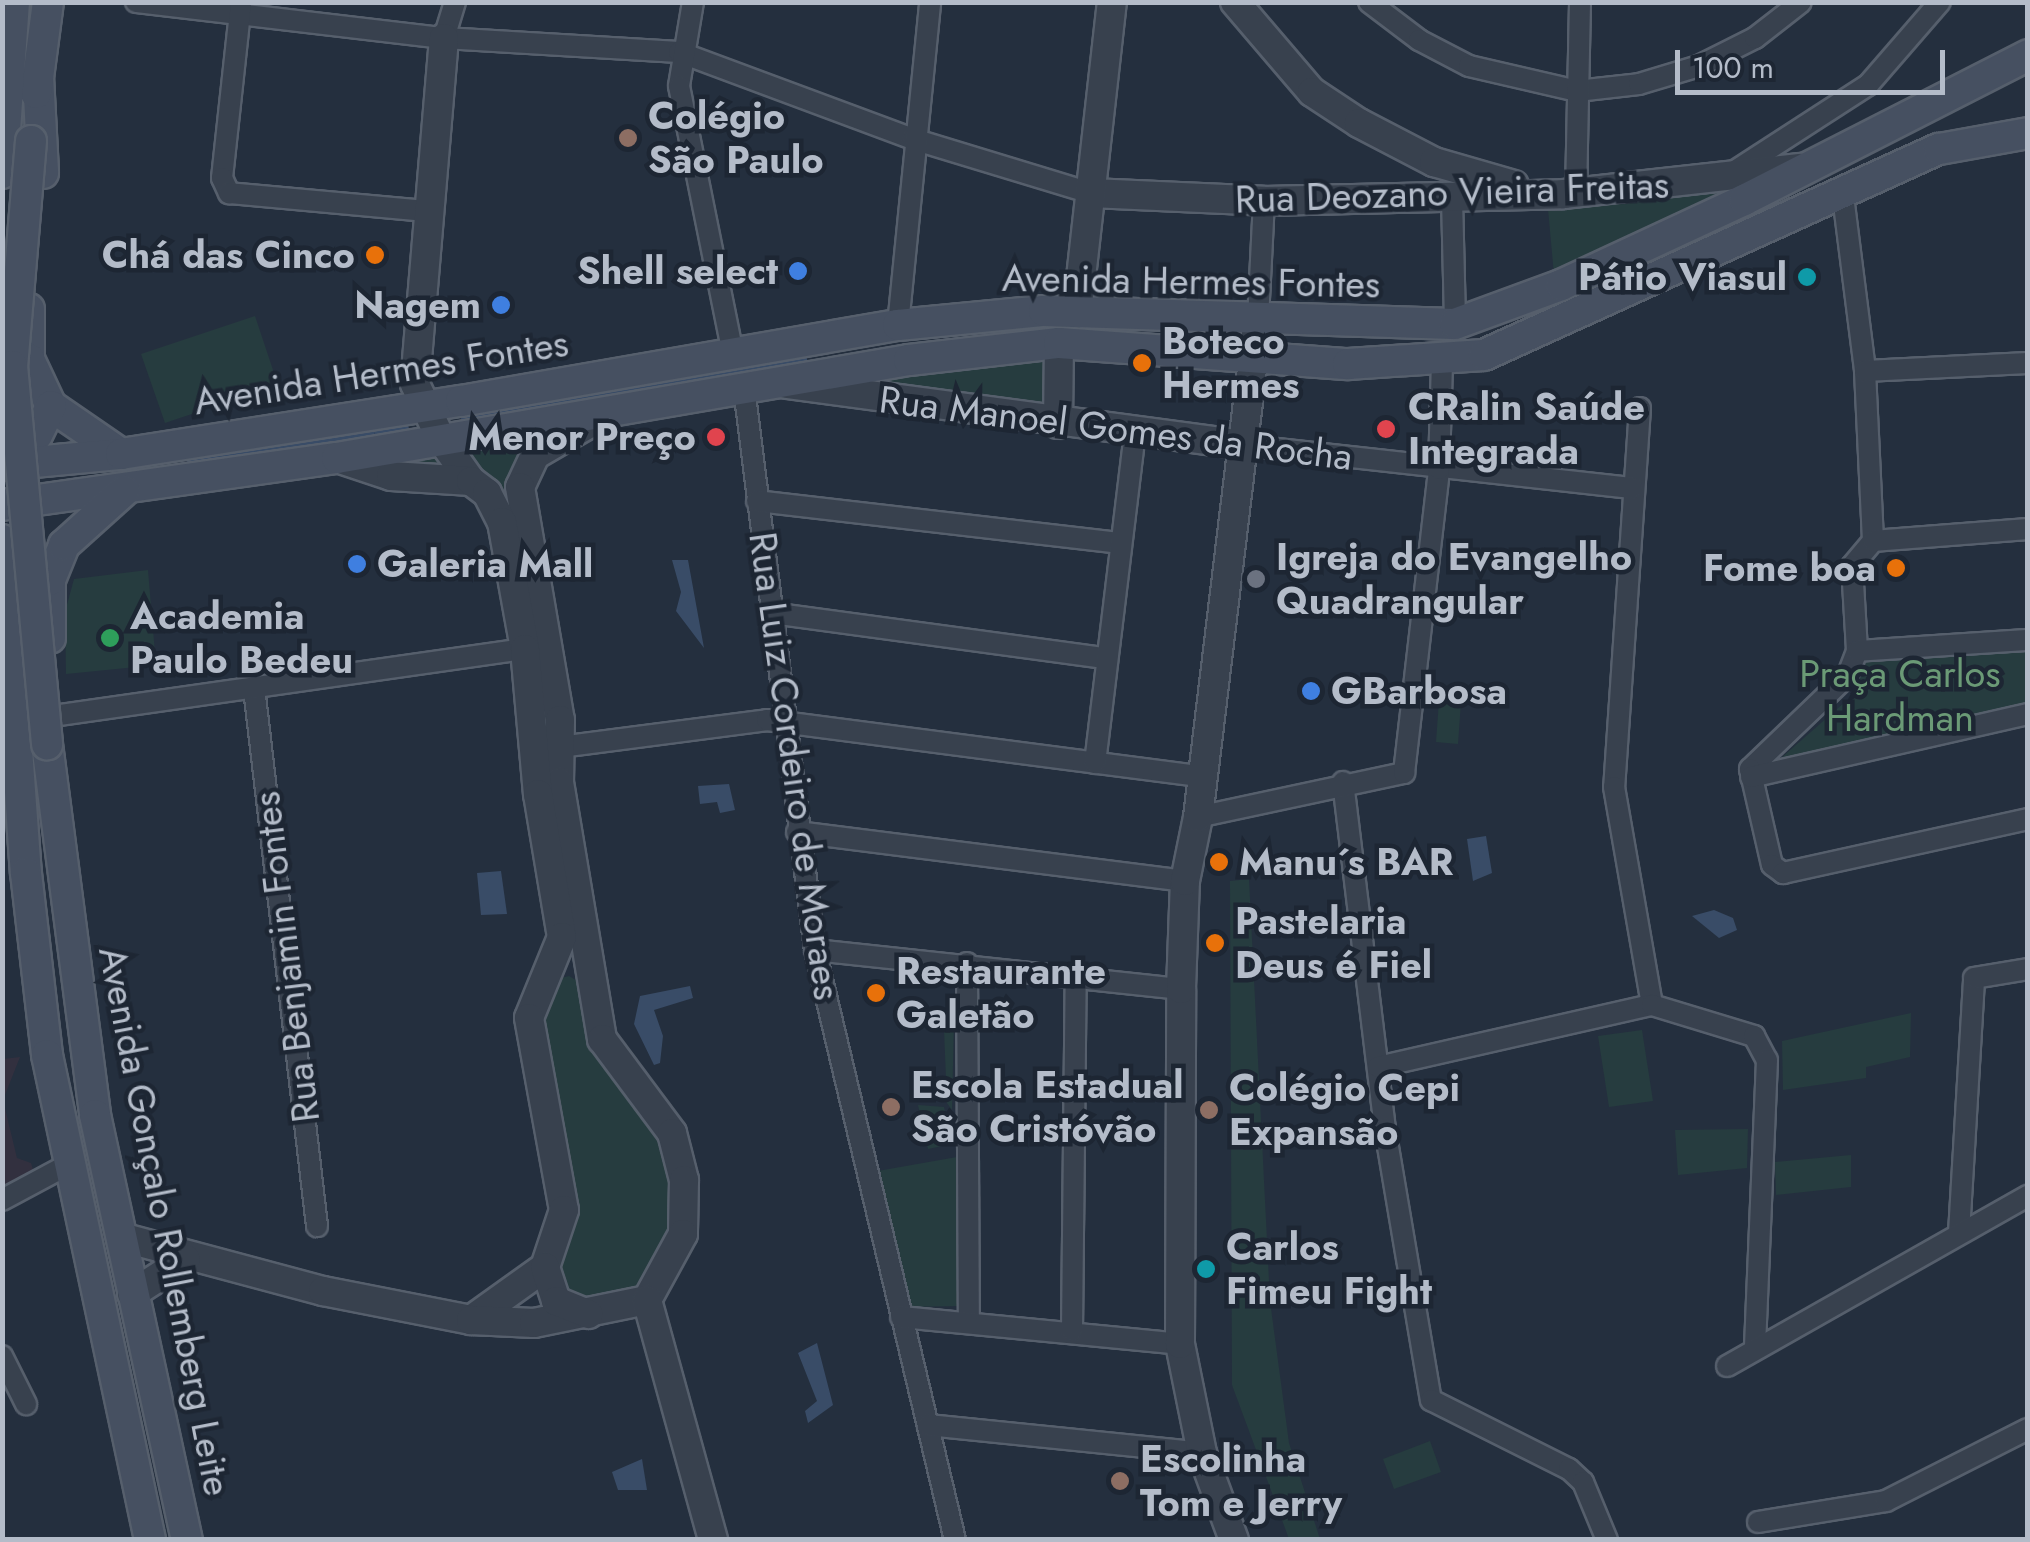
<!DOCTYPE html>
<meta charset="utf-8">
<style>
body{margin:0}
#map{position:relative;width:2030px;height:1542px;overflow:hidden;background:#242f3e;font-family:Jost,sans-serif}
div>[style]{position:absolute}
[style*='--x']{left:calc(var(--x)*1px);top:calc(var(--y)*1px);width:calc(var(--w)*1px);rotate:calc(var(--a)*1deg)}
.medical>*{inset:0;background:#32303f}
.green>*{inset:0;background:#263c3f}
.water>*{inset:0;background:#394c67}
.canal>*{height:20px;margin:-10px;padding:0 10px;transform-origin:10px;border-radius:10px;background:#394c67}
.roads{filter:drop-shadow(2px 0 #565f6c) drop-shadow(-2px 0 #565f6c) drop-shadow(0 2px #565f6c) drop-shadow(0 -2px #565f6c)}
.minor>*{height:20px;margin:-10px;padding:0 10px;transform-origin:10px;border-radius:10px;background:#38414e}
.tertiary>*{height:28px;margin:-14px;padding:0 14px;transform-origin:14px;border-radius:14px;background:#38414e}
.secondary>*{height:30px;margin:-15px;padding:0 15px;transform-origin:15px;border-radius:15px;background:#465061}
.bridges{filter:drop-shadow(2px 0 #565f6c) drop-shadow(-2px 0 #565f6c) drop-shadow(0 2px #565f6c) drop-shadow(0 -2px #565f6c)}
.secondary-bridge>*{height:30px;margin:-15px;padding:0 15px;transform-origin:15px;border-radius:15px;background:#465061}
.dots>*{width:28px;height:28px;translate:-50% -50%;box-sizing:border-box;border:5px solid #1d2633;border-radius:50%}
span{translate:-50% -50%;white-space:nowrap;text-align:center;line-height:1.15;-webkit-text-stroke:9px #1d2633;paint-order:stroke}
.poi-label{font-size:38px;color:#b4bcc9;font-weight:700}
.left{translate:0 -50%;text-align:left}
.right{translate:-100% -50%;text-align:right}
.street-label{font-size:38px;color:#b4bcc9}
.park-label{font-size:38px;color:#6b9a76}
.frame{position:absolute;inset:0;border:5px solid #b4bcc9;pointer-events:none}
.scale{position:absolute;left:1675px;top:50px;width:270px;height:45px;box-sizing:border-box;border:5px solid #b4bcc9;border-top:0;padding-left:12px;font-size:30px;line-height:35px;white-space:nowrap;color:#b4bcc9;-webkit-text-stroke:8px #1d2633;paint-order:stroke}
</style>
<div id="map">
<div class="medical">
<div style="clip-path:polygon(20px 1057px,3px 1100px,17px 1158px,31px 1163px,35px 1176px,3px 1192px,3px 1059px)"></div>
</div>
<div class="green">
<div style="clip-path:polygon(1733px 190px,1554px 275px,1548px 209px)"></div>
<div style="clip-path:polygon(255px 316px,278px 385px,165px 423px,141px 354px)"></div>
<div style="clip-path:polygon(1021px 361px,1048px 361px,1046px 409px,836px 382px)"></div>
<div style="clip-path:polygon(555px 431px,512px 514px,499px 503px,383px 460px)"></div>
<div style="clip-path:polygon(148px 570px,156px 665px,66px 674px,65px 612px,74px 579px)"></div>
<div style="clip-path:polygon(2027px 643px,2027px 713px,1764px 773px,1853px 695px,1869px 654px)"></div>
<div style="clip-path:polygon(1440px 687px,1462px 688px,1458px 744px,1436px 742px)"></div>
<div style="clip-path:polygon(1249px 879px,1270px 1301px,1289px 1443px,1320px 1539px,1289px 1539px,1232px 1385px,1230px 881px)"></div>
<div style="clip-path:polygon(569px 976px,579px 982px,661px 1128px,677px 1185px,678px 1242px,641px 1289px,592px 1306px,558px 1291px,555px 1274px,572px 1232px,573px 1178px,537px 1008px,554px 980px)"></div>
<div style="clip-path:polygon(1911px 1013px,1910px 1057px,1866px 1067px,1866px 1078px,1783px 1090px,1782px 1041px)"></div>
<div style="clip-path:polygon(946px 1015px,954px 1020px,952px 1110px,947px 1103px,944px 1030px,934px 1019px)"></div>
<div style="clip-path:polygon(1642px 1030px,1653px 1101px,1609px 1107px,1598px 1036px)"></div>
<div style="clip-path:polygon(918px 1105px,944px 1107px,952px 1144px,928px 1149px)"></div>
<div style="clip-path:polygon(1748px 1129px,1747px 1168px,1678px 1175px,1675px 1130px)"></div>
<div style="clip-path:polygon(1851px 1155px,1851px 1187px,1776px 1195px,1775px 1162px)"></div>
<div style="clip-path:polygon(957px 1157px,962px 1306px,904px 1307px,872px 1172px)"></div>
<div style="clip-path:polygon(1430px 1441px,1441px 1472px,1394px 1489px,1383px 1459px)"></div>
</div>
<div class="water">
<div style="clip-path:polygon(672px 560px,688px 560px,704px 648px,676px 611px,681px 592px)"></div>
<div style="clip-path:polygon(729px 784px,735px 810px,720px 813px,717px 802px,700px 804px,698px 786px)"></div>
<div style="clip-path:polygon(1486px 836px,1492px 873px,1473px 881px,1467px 839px)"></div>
<div style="clip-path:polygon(501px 871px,507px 914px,481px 915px,477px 873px)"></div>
<div style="clip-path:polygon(1714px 910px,1733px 918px,1737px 930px,1719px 938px,1692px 916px)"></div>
<div style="clip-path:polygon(690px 986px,693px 998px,654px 1010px,663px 1036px,660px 1063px,654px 1065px,634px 1024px,640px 996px)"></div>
<div style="clip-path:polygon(817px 1343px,833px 1405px,808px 1423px,805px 1411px,817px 1401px,798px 1353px)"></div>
<div style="clip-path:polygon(642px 1459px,647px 1490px,618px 1490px,612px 1472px)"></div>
</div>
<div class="canal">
<div style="--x:471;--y:417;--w:331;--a:-9.9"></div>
<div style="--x:384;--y:431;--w:15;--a:-8"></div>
<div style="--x:197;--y:463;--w:170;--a:-9.8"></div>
</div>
<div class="roads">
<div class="minor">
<div style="--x:136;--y:2;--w:310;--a:6.7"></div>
<div style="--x:444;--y:38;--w:235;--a:3.4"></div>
<div style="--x:679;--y:52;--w:250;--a:20.4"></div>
<div style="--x:913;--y:139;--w:186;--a:16.9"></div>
<div style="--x:693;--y:2;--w:85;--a:99.5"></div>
<div style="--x:679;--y:86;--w:273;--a:78.6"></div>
<div style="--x:1369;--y:2;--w:63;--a:37.2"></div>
<div style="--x:1419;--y:40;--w:56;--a:27.5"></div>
<div style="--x:1469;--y:66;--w:111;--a:13"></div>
<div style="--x:1577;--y:91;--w:62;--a:-6.4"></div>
<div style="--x:1639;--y:84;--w:63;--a:-16.7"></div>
<div style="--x:1699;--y:66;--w:63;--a:-26.6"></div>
<div style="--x:1755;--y:38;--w:58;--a:-38"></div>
<div style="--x:241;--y:3;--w:176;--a:96.2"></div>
<div style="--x:222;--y:178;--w:17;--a:65"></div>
<div style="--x:229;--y:193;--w:199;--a:5.2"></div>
<div style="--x:444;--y:38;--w:38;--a:-73"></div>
<div style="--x:1735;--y:171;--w:158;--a:-32.9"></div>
<div style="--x:1868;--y:85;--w:110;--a:-49.1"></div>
<div style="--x:1576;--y:194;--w:192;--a:-88.8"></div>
<div style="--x:1843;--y:196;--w:176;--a:82.8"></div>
<div style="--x:1865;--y:371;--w:170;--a:87.3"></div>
<div style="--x:1873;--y:541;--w:33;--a:130"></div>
<div style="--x:1852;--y:566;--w:85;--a:86.6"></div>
<div style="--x:1857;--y:651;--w:26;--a:111"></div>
<div style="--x:1848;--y:675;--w:136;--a:136.2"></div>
<div style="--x:1750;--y:769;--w:98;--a:77.1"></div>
<div style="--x:1772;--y:865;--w:14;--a:36"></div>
<div style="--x:1783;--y:873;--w:251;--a:-12.4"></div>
<div style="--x:1452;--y:198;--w:126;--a:88.6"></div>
<div style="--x:1258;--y:319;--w:118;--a:-87.1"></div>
<div style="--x:898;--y:325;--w:325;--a:-84.3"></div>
<div style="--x:1865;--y:371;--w:163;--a:-2.8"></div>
<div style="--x:744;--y:388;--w:566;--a:82.8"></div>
<div style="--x:815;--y:950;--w:606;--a:76.65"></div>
<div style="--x:1640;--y:408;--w:380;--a:93.9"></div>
<div style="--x:1614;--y:787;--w:221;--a:80.1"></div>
<div style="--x:1242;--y:445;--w:393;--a:6.3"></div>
<div style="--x:757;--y:501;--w:363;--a:6.6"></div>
<div style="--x:1873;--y:541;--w:155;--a:-4.4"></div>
<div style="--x:771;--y:613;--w:338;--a:7.7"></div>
<div style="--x:1857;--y:651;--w:171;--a:-3.7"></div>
<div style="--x:254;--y:688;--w:542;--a:83.32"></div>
<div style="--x:53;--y:716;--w:477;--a:-8.1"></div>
<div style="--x:560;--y:747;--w:209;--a:-7.4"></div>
<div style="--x:767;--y:720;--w:438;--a:7.4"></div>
<div style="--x:1095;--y:763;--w:331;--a:-83.1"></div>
<div style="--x:1751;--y:777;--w:284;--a:-12.8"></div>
<div style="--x:1343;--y:782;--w:350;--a:83.1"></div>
<div style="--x:1385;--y:1129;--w:275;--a:80.4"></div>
<div style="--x:1431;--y:1400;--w:154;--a:26.6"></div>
<div style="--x:1569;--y:1469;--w:19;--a:43"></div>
<div style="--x:1583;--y:1482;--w:63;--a:67.5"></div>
<div style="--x:1198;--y:817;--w:211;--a:-12.1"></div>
<div style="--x:1404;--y:773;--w:306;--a:-83.4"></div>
<div style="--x:1439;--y:469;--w:107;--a:-88.4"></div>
<div style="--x:797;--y:832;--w:391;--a:7.2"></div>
<div style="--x:815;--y:950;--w:368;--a:6.1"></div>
<div style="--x:967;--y:963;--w:356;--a:89.7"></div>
<div style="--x:1378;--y:1067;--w:281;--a:-12.8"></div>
<div style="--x:1652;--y:1005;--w:107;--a:16.9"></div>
<div style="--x:1754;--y:1036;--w:27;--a:62"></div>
<div style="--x:1767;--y:1060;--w:289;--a:92.4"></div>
<div style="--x:2;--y:1200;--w:76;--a:-28.2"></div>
<div style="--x:1959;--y:1233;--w:255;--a:-86.6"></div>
<div style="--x:1974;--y:978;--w:55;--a:-9.5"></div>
<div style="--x:901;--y:1317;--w:280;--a:5.5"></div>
<div style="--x:1072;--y:1331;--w:354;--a:-89.4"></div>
<div style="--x:2;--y:1356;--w:54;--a:63.4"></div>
<div style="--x:1727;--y:1366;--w:346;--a:-29.5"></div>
<div style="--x:928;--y:1425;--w:275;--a:5.8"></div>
<div style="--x:1758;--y:1522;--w:130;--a:-9.3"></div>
<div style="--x:1886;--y:1501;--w:159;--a:-26.9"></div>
</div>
<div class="tertiary">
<div style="--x:1235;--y:2;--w:118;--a:49.5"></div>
<div style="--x:1312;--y:92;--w:56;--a:33.4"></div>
<div style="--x:1359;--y:123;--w:85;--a:27.5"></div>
<div style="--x:1434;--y:162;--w:83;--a:16"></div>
<div style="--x:444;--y:38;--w:347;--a:94.8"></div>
<div style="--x:415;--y:384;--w:61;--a:64.7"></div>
<div style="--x:441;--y:439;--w:52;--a:54.5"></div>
<div style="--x:1091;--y:193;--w:173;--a:2.6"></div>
<div style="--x:1264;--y:201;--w:300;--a:-1.3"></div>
<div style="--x:1564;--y:194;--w:237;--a:-6.3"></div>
<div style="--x:1077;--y:313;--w:313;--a:-83.6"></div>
<div style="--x:787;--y:384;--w:459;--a:7.6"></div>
<div style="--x:609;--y:412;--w:86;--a:149.8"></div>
<div style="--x:535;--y:455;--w:35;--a:115"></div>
<div style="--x:520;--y:487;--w:236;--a:80.3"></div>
<div style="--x:560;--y:720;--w:62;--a:90.9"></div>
<div style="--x:559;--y:782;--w:261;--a:80.5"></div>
<div style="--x:602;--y:1039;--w:117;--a:53.3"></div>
<div style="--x:672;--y:1133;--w:49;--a:75.7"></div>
<div style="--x:684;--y:1180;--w:54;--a:91.1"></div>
<div style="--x:683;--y:1234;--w:75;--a:118.6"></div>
<div style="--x:1058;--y:424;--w:81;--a:-89.3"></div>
<div style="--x:337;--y:458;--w:57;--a:18.4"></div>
<div style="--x:391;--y:476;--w:80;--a:3.6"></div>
<div style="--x:471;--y:481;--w:20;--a:37"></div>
<div style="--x:487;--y:493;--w:33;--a:63"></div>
<div style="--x:502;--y:522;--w:129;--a:79.7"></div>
<div style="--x:525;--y:649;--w:146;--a:84.9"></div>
<div style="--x:538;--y:794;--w:145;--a:80.5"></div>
<div style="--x:562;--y:937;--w:87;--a:112.2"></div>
<div style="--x:529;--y:1018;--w:195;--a:79.7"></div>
<div style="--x:564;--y:1210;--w:60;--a:108.4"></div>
<div style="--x:545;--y:1267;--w:91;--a:144.4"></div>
<div style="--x:121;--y:1237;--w:209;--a:15"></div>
<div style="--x:323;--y:1291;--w:151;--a:11.1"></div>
<div style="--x:471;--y:1320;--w:63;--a:2.7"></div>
<div style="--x:534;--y:1323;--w:115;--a:-11.5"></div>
<div style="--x:545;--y:1267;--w:36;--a:72"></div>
<div style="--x:556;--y:1301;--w:35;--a:22"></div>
<div style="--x:132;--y:1294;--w:64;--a:-32.9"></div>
<div style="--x:647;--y:1300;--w:249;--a:74.6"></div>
<div style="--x:1234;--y:1540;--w:93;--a:-110.2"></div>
<div style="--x:1202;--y:1453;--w:111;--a:-101.4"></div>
<div style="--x:1180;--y:1344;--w:355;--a:-89.8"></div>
<div style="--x:1181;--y:989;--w:108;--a:-87.9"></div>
<div style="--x:1185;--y:881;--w:65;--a:-78.5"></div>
<div style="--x:1198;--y:817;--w:502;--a:-83.13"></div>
</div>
<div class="secondary">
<div style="--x:38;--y:76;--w:97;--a:87"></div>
<div style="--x:36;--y:93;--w:92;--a:-82.5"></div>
<div style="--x:2;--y:173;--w:171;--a:-86"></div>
<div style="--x:29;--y:309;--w:50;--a:90"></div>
<div style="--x:29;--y:359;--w:52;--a:64.9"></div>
<div style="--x:51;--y:406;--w:85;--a:34.4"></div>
<div style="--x:2;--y:445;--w:36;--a:-16"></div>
<div style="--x:37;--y:435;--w:32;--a:-64"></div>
<div style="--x:2;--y:465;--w:120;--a:-5.3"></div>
<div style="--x:121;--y:454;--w:344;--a:-8.9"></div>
<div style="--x:461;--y:401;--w:444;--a:-9.9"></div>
<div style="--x:898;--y:325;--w:147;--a:-5.5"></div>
<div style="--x:1044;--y:311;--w:411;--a:1.8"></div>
<div style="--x:1455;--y:324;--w:113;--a:-20.2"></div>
<div style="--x:1561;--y:285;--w:202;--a:-24.9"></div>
<div style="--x:1744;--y:200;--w:319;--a:-27"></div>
<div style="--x:2;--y:505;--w:338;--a:-8"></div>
<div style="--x:337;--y:458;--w:580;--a:-9.72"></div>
<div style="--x:909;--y:360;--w:151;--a:-6.5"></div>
<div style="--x:1059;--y:343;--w:290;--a:4.2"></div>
<div style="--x:1348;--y:364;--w:136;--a:-3.8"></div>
<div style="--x:1484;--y:355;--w:499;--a:-24.4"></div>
<div style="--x:1939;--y:149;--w:90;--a:-10.2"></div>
<div style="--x:2;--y:540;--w:334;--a:85.9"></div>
<div style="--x:26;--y:873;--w:183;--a:83.4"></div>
<div style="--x:47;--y:1055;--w:496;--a:78"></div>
<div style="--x:50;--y:638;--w:58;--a:-90"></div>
<div style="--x:50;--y:580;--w:38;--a:-68"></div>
<div style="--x:64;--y:545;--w:81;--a:-42"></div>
<div style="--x:47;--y:744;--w:374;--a:82.6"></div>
<div style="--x:95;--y:1115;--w:435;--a:77.8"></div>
</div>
</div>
<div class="bridges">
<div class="secondary-bridge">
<div style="--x:31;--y:141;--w:226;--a:94.8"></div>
<div style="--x:12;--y:366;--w:380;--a:84.7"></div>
</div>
</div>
<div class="dots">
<div style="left:628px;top:138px;background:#8d6e63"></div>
<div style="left:375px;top:255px;background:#e8710a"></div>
<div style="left:798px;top:271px;background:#3f7fe0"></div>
<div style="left:1807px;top:277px;background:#0f9aa8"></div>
<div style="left:501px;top:305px;background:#3f7fe0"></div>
<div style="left:1142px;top:363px;background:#e8710a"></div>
<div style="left:1386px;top:429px;background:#e0444e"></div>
<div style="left:716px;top:437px;background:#e0444e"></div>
<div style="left:357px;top:564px;background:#3f7fe0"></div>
<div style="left:1896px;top:568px;background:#e8710a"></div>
<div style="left:1256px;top:579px;background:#6b7280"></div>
<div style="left:110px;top:638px;background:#2e9e5b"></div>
<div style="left:1311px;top:691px;background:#3f7fe0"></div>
<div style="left:1219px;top:862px;background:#e8710a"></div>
<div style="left:1215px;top:943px;background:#e8710a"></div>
<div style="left:876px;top:993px;background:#e8710a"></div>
<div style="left:891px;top:1107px;background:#8d6e63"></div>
<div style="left:1209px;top:1110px;background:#8d6e63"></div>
<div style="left:1206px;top:1269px;background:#0f9aa8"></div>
<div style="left:1120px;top:1481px;background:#8d6e63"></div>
</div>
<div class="poi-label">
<span class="left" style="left:648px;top:138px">Colégio<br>São Paulo</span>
<span class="right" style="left:355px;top:255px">Chá das Cinco</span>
<span class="right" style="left:778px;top:271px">Shell select</span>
<span class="right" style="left:1787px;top:277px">Pátio Viasul</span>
<span class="right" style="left:481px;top:305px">Nagem</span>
<span class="left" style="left:1162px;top:363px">Boteco<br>Hermes</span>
<span class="left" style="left:1408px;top:429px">CRalin Saúde<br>Integrada</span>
<span class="right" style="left:696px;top:437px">Menor Preço</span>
<span class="left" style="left:1276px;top:579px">Igreja do Evangelho<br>Quadrangular</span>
<span class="left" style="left:377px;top:564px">Galeria Mall</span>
<span class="right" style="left:1876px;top:568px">Fome boa</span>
<span class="left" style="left:130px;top:638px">Academia<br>Paulo Bedeu</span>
<span class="left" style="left:1331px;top:691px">GBarbosa</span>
<span class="left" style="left:1239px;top:862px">Manu´s BAR</span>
<span class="left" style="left:1235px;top:943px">Pastelaria<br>Deus é Fiel</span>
<span class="left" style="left:896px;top:993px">Restaurante<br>Galetão</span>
<span class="left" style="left:911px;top:1107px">Escola Estadual<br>São Cristóvão</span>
<span class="left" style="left:1229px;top:1110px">Colégio Cepi<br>Expansão</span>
<span class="left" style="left:1226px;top:1269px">Carlos<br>Fimeu Fight</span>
<span class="left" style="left:1140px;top:1481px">Escolinha<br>Tom e Jerry</span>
</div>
<div class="street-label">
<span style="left:1452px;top:192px;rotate:-2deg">Rua Deozano Vieira Freitas</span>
<span style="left:1191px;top:281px;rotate:1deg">Avenida Hermes Fontes</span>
<span style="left:381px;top:372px;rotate:-9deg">Avenida Hermes Fontes</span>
<span style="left:1116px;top:428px;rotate:7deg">Rua Manoel Gomes da Rocha</span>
<span style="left:795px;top:766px;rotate:82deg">Rua Luiz Cordeiro de Moraes</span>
<span style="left:286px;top:957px;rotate:-97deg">Rua Benjamin Fontes</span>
<span style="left:165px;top:1221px;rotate:79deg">Avenida Gonçalo Rollemberg Leite</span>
</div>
<div class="park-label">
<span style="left:1900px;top:696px">Praça Carlos<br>Hardman</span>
</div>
<div class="frame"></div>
<div class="scale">100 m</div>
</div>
